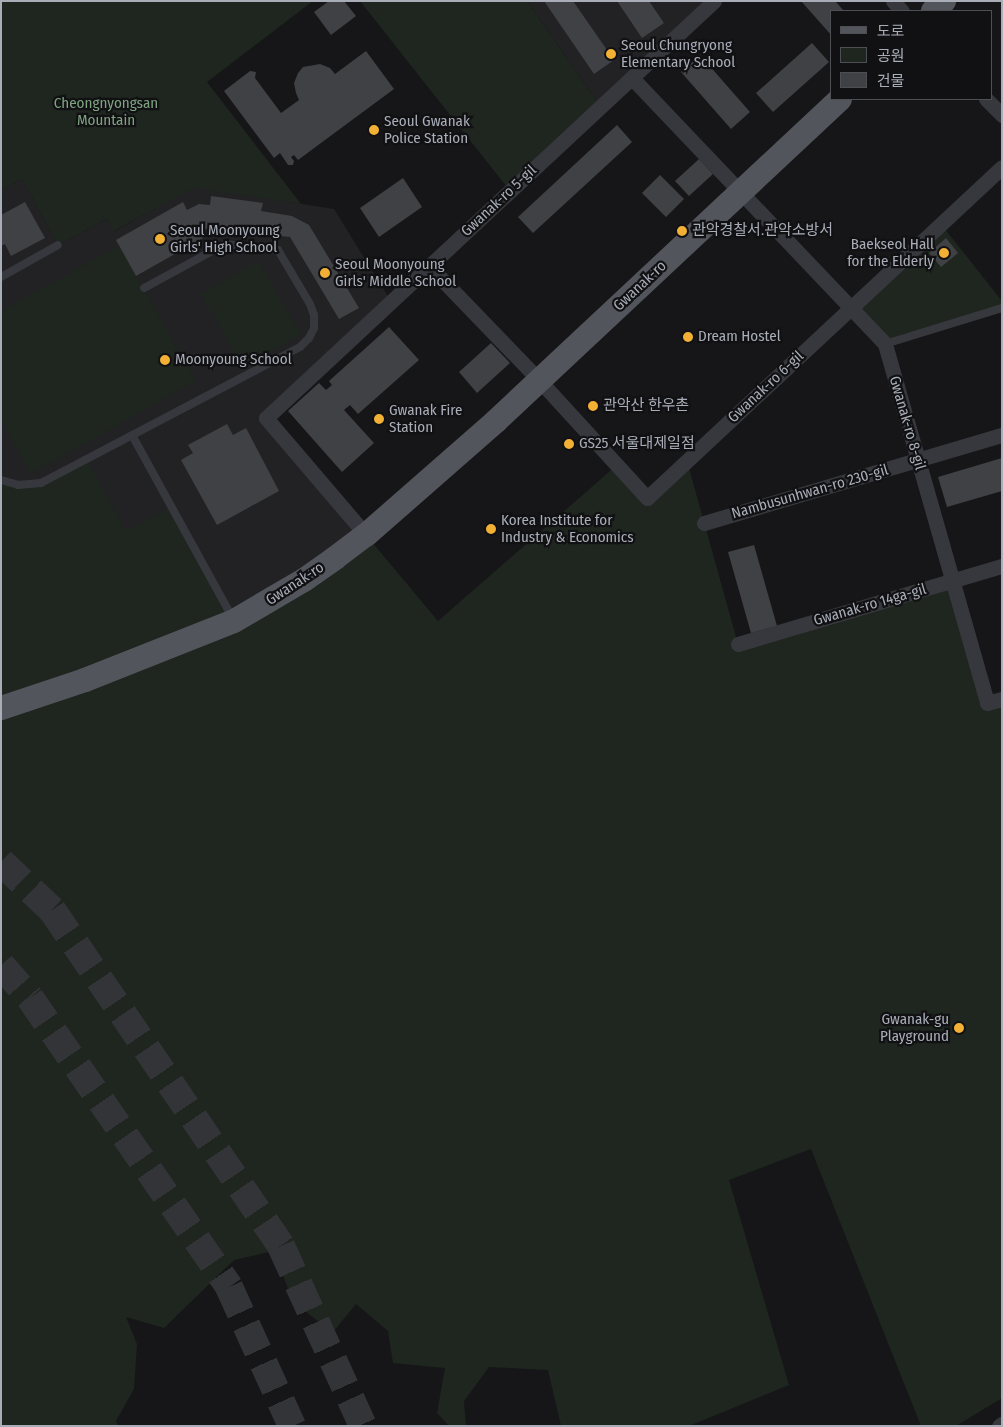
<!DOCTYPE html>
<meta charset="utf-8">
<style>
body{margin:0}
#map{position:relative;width:1003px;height:1427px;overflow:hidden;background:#161618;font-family:"Fira Sans Condensed","Noto Sans KR",sans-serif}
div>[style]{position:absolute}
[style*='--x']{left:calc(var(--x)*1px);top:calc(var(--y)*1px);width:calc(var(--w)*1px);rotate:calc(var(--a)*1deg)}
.built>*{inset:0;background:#222225}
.green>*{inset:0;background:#1e261f}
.building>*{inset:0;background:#404145}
.highway-tunnel>*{height:28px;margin-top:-14px;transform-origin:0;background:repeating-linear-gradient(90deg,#333438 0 28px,transparent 0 42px)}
.lane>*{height:8px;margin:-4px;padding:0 4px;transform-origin:4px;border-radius:4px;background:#37383d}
.street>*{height:15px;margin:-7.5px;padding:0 7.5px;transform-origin:7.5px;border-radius:7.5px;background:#37383d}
.primary>*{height:24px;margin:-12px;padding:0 12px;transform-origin:12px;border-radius:12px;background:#53555c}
.dots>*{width:14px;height:14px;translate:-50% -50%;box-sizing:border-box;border:2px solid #111113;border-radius:50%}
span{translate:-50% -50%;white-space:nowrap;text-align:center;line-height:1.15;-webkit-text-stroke:4.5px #111113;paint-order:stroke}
.poi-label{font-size:15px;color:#a8adb8}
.left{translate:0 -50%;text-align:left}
.right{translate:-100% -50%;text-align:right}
.park-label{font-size:15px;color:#7fa381}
.street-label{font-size:15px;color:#a8adb8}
.frame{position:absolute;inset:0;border:2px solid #a8adb8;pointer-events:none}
.legend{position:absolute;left:830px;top:10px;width:162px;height:90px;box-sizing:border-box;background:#111113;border:1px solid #4d4f55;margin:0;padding:6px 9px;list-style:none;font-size:15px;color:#a8adb8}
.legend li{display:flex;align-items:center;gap:10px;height:25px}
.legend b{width:25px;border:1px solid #4d4f55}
</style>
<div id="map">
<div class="built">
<div style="clip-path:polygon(527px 1px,715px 1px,601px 107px)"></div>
<div style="clip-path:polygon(22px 179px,58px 245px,107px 219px,115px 231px,193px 187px,334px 209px,391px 301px,266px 418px,366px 535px,234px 621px,66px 563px,1px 480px,1px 190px)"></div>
</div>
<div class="green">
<div style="clip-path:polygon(1px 1px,313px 1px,207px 82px,301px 204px,193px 188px,114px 231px,107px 219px,58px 245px,22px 179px,1px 190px)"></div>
<div style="clip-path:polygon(360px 1px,527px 1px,601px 107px,510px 191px)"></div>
<div style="clip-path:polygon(941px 224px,1002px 301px,1002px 308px,885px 344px,851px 308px)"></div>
<div style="clip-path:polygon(119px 246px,196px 381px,31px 474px,1px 421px,1px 311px)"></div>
<div style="clip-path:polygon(258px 261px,301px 334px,243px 367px,201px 294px)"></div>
<div style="clip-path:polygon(87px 459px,126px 531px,171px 507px,234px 621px,366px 535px,438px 621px,617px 465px,647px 498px,687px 461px,738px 644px,952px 581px,987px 703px,1002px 699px,1002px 1398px,956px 1426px,921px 1426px,811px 1149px,729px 1180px,789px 1385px,689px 1426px,561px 1426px,548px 1370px,489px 1367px,464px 1401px,466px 1426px,449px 1426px,437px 1413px,445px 1368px,393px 1363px,388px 1331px,356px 1304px,333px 1332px,294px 1303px,273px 1251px,234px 1260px,164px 1328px,126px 1317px,137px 1344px,134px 1389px,116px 1421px,118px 1426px,1px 1426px,1px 480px,33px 485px)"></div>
</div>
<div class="building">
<div style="clip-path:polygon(329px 1px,344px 1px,356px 16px,331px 35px,314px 12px)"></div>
<div style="clip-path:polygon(544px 1px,573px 1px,614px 60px,594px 74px)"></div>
<div style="clip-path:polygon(617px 1px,649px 1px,664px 23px,642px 38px)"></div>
<div style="clip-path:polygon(801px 1px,835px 1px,844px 11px,832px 11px,832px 36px)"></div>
<div style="clip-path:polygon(812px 43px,829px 62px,773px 112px,756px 93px)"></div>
<div style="clip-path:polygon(366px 51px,394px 89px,298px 160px,294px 155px,291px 157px,294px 161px,293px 165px,288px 165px,280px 153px,274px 158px,224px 91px,250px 71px,256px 72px,255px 78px,281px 113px,299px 100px,296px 93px,294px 83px,298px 73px,303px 67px,320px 64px,330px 68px,335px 74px)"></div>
<div style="clip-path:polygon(700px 55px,750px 112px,731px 129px,681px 72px)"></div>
<div style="clip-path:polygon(617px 125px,632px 142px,533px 233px,518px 217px)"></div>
<div style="clip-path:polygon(699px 159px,713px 174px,689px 196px,675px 181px)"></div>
<div style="clip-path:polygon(660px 175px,684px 199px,666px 217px,642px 193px)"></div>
<div style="clip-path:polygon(403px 178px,422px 207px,379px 237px,360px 208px)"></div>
<div style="clip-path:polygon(211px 196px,263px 203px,261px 211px,292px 216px,309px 225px,359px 308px,339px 319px,290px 237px,205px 229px,200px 232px,203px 238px,136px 276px,116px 240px,183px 202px,187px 210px,199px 204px,210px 205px)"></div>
<div style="clip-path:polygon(25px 202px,45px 238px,11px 256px,5px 244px,1px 246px,1px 215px)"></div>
<div style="clip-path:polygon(946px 238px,958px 253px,941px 267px,929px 253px)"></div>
<div style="clip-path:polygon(389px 327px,419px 360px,358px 414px,350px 405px,344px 410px,374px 443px,342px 472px,288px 411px,319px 383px,326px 390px,332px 385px,329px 381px)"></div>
<div style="clip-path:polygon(491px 343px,510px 363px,477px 393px,459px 372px)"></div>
<div style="clip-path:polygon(227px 424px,233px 435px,246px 428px,279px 491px,217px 525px,181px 460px,193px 453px,188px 445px)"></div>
<div style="clip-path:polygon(1002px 458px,1002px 491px,947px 507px,938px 477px)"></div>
<div style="clip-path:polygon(754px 545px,777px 626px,751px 633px,728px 552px)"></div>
</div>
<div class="highway-tunnel">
<div style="--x:1;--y:862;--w:70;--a:43.3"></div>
<div style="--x:52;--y:910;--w:407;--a:55.7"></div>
<div style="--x:281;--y:1246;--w:198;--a:65.5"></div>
<div style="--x:1;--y:965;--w:44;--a:48.7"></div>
<div style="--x:30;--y:998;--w:351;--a:55.4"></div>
<div style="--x:229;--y:1287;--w:153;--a:65.6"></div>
</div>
<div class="lane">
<div style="--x:1;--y:277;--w:65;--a:-29.3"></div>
<div style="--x:885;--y:344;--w:122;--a:-17.1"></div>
<div style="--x:132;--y:435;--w:210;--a:61.2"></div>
<div style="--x:1;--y:480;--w:18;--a:16"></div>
<div style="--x:18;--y:485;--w:23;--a:-5"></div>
<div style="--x:41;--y:483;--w:293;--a:-27.7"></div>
<div style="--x:300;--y:347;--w:13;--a:-45"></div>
<div style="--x:309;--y:338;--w:11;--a:-63"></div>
<div style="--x:314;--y:328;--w:13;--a:-90"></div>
<div style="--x:314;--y:315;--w:12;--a:-110"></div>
<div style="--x:310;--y:304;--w:63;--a:-120.7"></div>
<div style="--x:278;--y:250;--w:53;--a:-173.5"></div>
<div style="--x:225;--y:244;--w:92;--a:151.5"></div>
</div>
<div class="street">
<div style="--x:893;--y:1;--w:13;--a:48"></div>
<div style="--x:632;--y:78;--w:367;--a:46.4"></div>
<div style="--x:885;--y:344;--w:373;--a:74.1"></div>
<div style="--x:987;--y:703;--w:16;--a:-15"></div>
<div style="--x:986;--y:99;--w:23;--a:45"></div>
<div style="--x:429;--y:266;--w:158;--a:46"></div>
<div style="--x:539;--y:380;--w:160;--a:47.5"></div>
<div style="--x:647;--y:498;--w:485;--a:-43"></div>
<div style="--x:704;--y:523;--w:311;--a:-16.5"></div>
<div style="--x:366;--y:535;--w:154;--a:-130.5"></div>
<div style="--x:266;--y:418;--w:612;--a:-42.95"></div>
<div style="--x:738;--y:644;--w:275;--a:-16.5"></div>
<div style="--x:999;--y:1426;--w:4;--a:-34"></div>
</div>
<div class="primary">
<div style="--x:933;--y:11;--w:15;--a:-42"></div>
<div style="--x:1;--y:708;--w:89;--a:-18.4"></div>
<div style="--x:85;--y:680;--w:160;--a:-21.6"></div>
<div style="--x:234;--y:621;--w:81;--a:-30.4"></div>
<div style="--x:304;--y:580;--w:38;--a:-35"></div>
<div style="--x:335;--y:558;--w:39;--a:-37"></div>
<div style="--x:366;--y:535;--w:173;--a:-41.2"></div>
<div style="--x:496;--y:421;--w:471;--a:-43.1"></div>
</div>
<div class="dots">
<div style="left:611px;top:54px;background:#f2b134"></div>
<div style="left:374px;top:130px;background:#f2b134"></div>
<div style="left:682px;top:231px;background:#f2b134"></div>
<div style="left:160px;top:239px;background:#f2b134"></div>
<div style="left:944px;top:253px;background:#f2b134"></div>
<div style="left:325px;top:273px;background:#f2b134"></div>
<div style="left:688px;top:337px;background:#f2b134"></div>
<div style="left:165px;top:360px;background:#f2b134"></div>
<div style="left:593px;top:406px;background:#f2b134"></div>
<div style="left:379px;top:419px;background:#f2b134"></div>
<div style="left:569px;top:444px;background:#f2b134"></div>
<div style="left:491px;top:529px;background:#f2b134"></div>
<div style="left:959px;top:1028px;background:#f2b134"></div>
</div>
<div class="poi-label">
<span class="left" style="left:621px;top:54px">Seoul Chungryong<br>Elementary School</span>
<span class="left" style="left:384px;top:130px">Seoul Gwanak<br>Police Station</span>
<span class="left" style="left:170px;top:239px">Seoul Moonyoung<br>Girls' High School</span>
<span class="left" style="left:692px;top:231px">관악경찰서.관악소방서</span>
<span class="right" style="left:934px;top:253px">Baekseol Hall<br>for the Elderly</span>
<span class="left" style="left:335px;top:273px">Seoul Moonyoung<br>Girls' Middle School</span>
<span class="left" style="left:698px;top:337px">Dream Hostel</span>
<span class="left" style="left:175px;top:360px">Moonyoung School</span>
<span class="left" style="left:603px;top:406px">관악산 한우촌</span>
<span class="left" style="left:389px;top:419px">Gwanak Fire<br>Station</span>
<span class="left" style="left:579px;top:444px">GS25 서울대제일점</span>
<span class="left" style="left:501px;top:529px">Korea Institute for<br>Industry &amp; Economics</span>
<span class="right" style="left:949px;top:1028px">Gwanak-gu<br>Playground</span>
</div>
<div class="park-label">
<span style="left:106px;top:112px">Cheongnyongsan<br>Mountain</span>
</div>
<div class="street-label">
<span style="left:499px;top:201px;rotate:-43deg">Gwanak-ro 5-gil</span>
<span style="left:640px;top:286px;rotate:-43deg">Gwanak-ro</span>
<span style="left:766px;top:387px;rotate:-43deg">Gwanak-ro 6-gil</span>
<span style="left:907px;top:423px;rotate:74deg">Gwanak-ro 8-gil</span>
<span style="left:810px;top:492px;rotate:-16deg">Nambusunhwan-ro 230-gil</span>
<span style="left:295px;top:584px;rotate:-33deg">Gwanak-ro</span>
<span style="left:870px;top:605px;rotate:-16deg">Gwanak-ro 14ga-gil</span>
</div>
<div class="frame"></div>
<ul class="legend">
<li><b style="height:6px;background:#53555c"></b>도로</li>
<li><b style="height:14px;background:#1e261f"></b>공원</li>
<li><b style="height:14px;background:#404145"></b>건물</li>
</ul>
</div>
